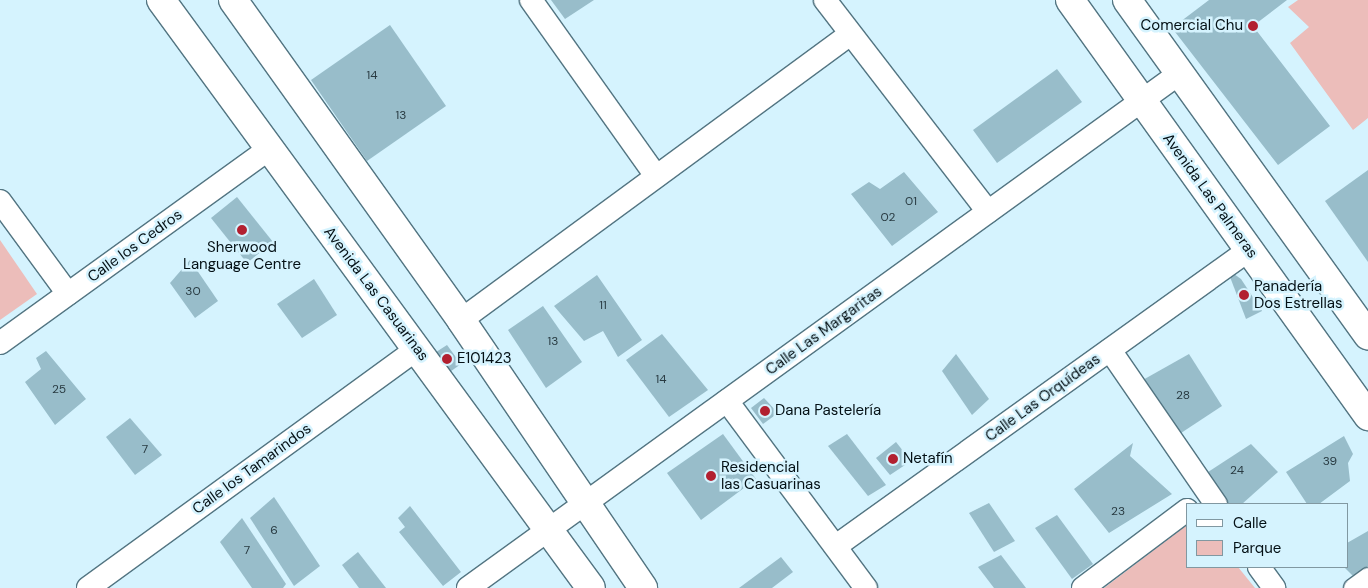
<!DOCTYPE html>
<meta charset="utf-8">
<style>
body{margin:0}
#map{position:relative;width:1368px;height:588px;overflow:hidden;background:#d5f3fe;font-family:"DM Sans",sans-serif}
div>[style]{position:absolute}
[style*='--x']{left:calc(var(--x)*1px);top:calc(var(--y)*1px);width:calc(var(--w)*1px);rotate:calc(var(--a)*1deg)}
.green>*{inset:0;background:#ecbdba}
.building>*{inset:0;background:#98bdca}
.roads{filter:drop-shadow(1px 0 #537582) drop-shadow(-1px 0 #537582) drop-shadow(0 1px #537582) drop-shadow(0 -1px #537582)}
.pedestrian>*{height:18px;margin:-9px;padding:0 9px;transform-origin:9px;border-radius:9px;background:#fff}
.minor>*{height:22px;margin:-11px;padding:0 11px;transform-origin:11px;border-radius:11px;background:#fff}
.tertiary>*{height:28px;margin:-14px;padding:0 14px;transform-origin:14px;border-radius:14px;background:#fff}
.dots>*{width:14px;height:14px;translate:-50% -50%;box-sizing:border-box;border:2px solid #d5f3fe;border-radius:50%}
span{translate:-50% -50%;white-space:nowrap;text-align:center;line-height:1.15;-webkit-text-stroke:5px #d5f3fe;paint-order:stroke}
.number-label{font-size:12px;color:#293b42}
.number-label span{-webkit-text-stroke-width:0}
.poi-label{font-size:15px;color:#041015}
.right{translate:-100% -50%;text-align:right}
.left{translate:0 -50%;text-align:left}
.street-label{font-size:15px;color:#041015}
.legend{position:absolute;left:1186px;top:503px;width:162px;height:65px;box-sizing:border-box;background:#d5f3fe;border:1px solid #8198a1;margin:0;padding:6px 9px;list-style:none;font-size:15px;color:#041015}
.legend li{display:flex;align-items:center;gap:10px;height:25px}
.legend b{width:25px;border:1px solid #8198a1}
</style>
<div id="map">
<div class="green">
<div style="clip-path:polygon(1298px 0,1368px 0,1368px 118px,1353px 130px,1290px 43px,1309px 27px,1288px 7px)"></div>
<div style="clip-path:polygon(0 240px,37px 294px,0 320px)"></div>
<div style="clip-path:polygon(1187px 525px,1187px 567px,1238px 567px,1255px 588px,1104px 588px)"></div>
</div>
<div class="building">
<div style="clip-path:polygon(551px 0,594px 0,565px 19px)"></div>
<div style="clip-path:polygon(1209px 0,1287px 0,1253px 26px,1330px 126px,1278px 165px,1172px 28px)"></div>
<div style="clip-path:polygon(390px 25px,446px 106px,367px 161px,311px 80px)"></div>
<div style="clip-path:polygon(1057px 69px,1082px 102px,997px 163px,973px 130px)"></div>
<div style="clip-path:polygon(1368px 170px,1368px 262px,1325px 201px)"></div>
<div style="clip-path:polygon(904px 172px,938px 212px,892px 246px,851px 194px,869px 182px,880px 189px)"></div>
<div style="clip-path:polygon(237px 197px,273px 242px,247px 263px,211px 218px)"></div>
<div style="clip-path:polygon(190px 260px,218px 301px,195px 318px,170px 283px)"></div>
<div style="clip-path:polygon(1227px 269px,1241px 279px,1262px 311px,1246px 319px)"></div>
<div style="clip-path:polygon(597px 275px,642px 340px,618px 357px,603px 331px,584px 341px,554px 306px)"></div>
<div style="clip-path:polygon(314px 279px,337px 315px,302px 338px,277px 304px)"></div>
<div style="clip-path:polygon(543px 306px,582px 362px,546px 388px,508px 330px)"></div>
<div style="clip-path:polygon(662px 334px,708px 390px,669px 417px,626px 360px)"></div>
<div style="clip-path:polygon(447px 345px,461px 364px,447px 374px,433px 354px)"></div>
<div style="clip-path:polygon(46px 351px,86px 399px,55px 425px,25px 382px,41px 369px,36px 358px)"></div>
<div style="clip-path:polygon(956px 354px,989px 399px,972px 415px,942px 371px)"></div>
<div style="clip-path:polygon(1189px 354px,1222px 406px,1178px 435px,1141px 381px)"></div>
<div style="clip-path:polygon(764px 398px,778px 413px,763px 424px,751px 408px)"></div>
<div style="clip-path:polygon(130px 418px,162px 455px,135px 475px,106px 437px)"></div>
<div style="clip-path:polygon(723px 434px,756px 479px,701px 520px,667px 473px)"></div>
<div style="clip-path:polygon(847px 434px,886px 485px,868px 496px,828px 446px)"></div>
<div style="clip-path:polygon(1344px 436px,1353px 454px,1348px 463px,1350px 481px,1319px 504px,1307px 504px,1286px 472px)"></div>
<div style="clip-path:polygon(896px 442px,911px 461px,890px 475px,876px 458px)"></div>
<div style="clip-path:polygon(1133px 443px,1130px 456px,1172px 494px,1109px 533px,1074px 489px)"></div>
<div style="clip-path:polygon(1251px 444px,1278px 472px,1242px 504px,1224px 504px,1205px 474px)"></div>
<div style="clip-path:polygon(274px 497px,320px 566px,294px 586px,250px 518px)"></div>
<div style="clip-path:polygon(989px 503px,1015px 541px,994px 552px,969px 513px)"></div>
<div style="clip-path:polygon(410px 506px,461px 572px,443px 586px,399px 532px,405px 527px,398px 518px)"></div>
<div style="clip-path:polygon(1057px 515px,1093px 564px,1072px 579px,1035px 528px)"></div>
<div style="clip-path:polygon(242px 518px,286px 584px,283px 588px,252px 588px,220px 542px)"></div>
<div style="clip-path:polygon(1368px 531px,1368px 566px,1353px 576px,1344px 567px,1347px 543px)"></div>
<div style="clip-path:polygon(358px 552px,386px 588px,359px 588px,342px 565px)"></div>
<div style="clip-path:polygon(1001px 555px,1026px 588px,994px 588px,978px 567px)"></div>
<div style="clip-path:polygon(781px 557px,793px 572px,772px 588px,739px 588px)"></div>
</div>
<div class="roads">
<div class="pedestrian">
<div style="--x:1353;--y:588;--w:19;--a:-36"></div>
</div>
<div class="minor">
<div style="--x:531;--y:0;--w:216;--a:54.6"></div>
<div style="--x:825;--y:0;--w:267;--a:52.4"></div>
<div style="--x:0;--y:201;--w:115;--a:53.8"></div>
<div style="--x:461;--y:320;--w:483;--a:-36.3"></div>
<div style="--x:0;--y:343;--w:332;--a:-35.8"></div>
<div style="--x:1110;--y:350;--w:187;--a:55.5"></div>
<div style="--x:727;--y:401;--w:233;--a:53.4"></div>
<div style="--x:836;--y:546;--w:508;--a:-35.63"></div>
<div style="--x:1259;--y:567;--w:26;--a:54"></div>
<div style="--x:88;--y:588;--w:407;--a:-36"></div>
<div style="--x:468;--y:588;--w:879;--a:-35.88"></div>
<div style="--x:1083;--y:588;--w:130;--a:-36.9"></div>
</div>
<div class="tertiary">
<div style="--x:161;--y:0;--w:728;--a:53.82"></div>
<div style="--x:233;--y:0;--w:393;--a:54.5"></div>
<div style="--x:461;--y:320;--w:324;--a:55.8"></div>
<div style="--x:1070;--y:0;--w:512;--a:54.38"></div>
<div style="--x:1127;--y:0;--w:413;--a:54.3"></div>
</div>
</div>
<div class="dots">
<div style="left:1253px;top:26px;background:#b22030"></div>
<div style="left:242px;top:230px;background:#b22030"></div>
<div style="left:1244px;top:295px;background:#b22030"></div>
<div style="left:447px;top:359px;background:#b22030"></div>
<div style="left:765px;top:411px;background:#b22030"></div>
<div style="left:893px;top:459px;background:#b22030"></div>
<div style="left:711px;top:476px;background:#b22030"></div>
</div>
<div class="number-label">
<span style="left:372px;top:76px">14</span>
<span style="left:401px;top:116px">13</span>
<span style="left:911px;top:202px">01</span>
<span style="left:888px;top:218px">02</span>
<span style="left:193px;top:292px">30</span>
<span style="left:603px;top:306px">11</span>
<span style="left:553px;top:342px">13</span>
<span style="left:661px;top:380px">14</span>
<span style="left:59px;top:390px">25</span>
<span style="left:1183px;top:396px">28</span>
<span style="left:145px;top:450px">7</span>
<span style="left:1330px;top:462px">39</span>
<span style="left:1237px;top:471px">24</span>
<span style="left:1118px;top:512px">23</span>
<span style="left:274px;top:531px">6</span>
<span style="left:247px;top:551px">7</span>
</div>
<div class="poi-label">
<span class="right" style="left:1243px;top:26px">Comercial Chu</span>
<span style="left:242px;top:256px">Sherwood<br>Language Centre</span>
<span class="left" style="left:1254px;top:295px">Panadería<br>Dos Estrellas</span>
<span class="left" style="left:457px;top:359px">E101423</span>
<span class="left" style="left:775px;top:411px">Dana Pastelería</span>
<span class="left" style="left:903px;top:459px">Netafín</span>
<span class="left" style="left:721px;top:476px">Residencial<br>las Casuarinas</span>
</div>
<div class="street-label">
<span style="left:1210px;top:196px;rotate:54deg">Avenida Las Palmeras</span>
<span style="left:135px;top:246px;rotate:-36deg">Calle los Cedros</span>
<span style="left:376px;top:294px;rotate:53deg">Avenida Las Casuarinas</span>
<span style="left:824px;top:331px;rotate:-36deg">Calle Las Margaritas</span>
<span style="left:1043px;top:398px;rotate:-36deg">Calle Las Orquídeas</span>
<span style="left:252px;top:469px;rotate:-36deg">Calle los Tamarindos</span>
</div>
<ul class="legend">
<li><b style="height:6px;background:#fff"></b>Calle</li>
<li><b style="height:14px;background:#ecbdba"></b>Parque</li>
</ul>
</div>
